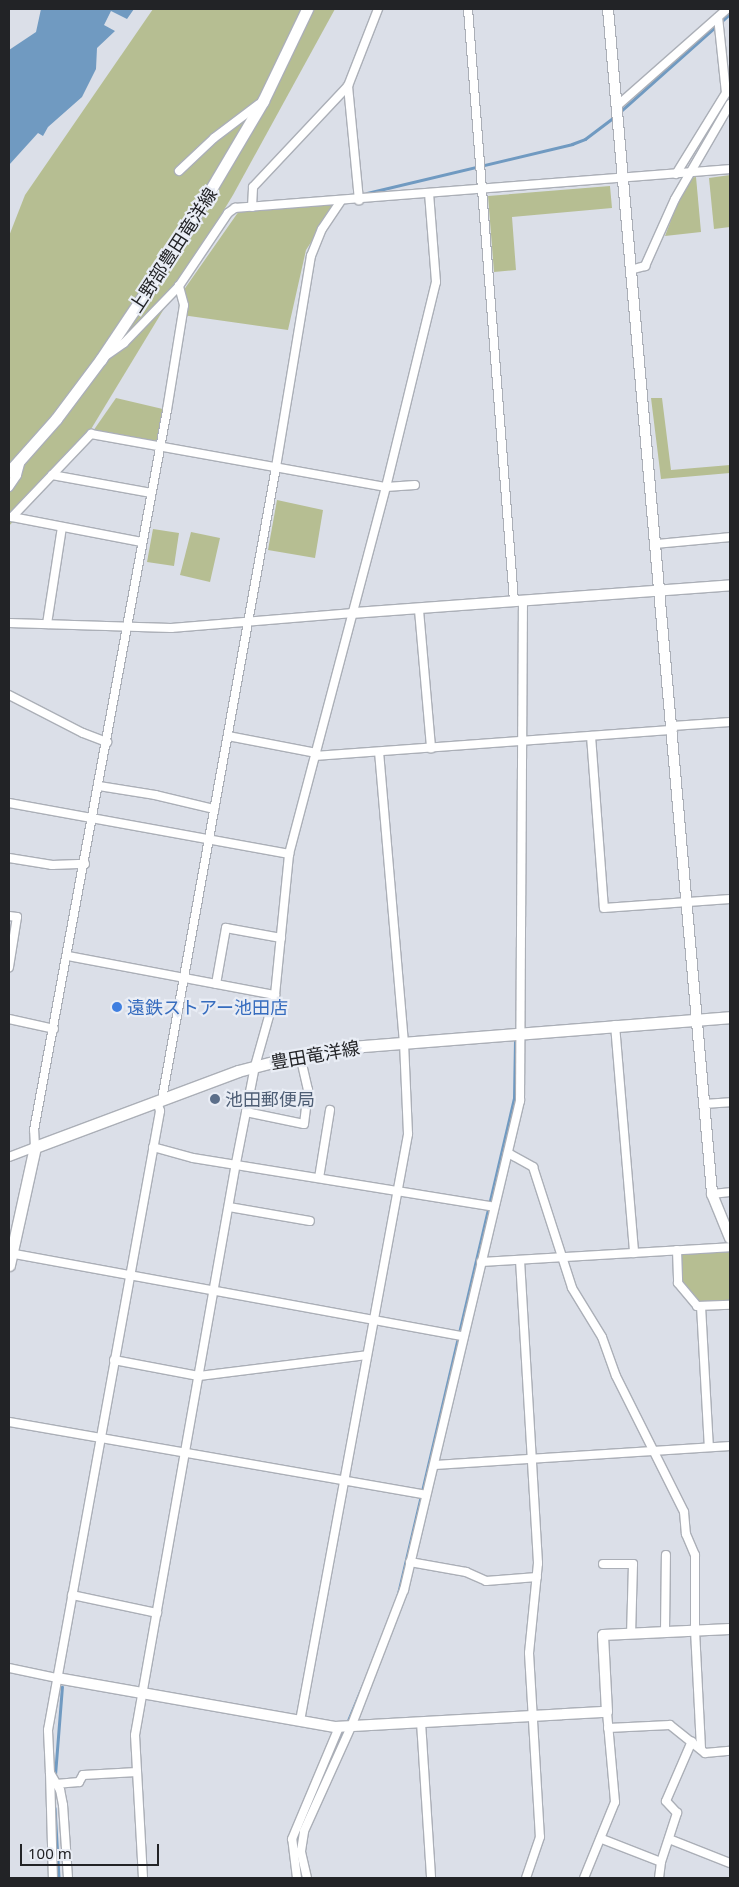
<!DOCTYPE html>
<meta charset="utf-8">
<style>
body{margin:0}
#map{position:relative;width:739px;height:1887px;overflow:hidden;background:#dbdfe8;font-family:"Noto Sans","Noto Sans JP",sans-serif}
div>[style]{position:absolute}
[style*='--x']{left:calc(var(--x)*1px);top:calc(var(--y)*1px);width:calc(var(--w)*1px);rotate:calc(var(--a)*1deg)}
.green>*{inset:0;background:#b6be92}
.water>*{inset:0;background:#709ac1}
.stream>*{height:2.5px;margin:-1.25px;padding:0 1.25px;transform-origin:1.25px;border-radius:1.25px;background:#709ac1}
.roads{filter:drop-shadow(1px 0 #abafb7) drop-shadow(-1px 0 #abafb7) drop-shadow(0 1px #abafb7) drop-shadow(0 -1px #abafb7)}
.minor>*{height:8px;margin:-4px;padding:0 4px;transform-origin:4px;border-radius:4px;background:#fff}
.tertiary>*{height:10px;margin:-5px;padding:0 5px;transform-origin:5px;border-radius:5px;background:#fff}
.secondary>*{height:11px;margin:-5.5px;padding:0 5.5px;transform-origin:5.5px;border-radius:5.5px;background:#fff}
.dots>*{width:14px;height:14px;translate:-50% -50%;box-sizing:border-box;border:2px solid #e9edf5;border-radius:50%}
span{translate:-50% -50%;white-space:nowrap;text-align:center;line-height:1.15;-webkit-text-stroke:4.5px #e9edf5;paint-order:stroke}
.street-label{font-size:18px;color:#222326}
.shop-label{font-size:18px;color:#366cbe}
.left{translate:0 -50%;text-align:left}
.service-label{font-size:18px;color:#4e5e75}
.frame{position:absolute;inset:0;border:10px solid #222326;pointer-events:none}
.scale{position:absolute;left:20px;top:1844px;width:139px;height:22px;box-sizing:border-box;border:2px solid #222326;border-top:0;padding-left:6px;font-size:15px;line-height:18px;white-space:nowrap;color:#222326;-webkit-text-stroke:4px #e9edf5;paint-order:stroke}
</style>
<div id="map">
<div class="green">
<div style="clip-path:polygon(153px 9px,335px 9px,233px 195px,82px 444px,9px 526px,9px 236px,25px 195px)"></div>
<div style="clip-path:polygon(730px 175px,730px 227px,714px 229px,709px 178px)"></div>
<div style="clip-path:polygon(696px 177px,701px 232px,665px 236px,687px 178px)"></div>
<div style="clip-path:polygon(610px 186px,612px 208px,512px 217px,516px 270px,494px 272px,488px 196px)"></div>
<div style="clip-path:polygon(338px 201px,306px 250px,288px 330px,182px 315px,181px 294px,239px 211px)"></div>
<div style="clip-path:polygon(116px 398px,167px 410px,161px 446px,91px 434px)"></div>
<div style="clip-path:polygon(651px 398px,662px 398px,671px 470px,730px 465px,730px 473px,661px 479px)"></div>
<div style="clip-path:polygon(277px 500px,323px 510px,315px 558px,268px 550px)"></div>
<div style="clip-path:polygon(153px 529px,179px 533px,174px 566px,147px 562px)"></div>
<div style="clip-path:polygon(191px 532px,220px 538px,210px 582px,180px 575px)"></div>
<div style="clip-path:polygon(730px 1249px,730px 1301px,701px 1306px,678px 1283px,677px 1250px)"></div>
</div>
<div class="water">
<div style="clip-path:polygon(41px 9px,134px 9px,127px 19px,111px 11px,104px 25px,115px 31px,97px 48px,96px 69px,82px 97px,48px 127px,43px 136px,38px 133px,9px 165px,9px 50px,36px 32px)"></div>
</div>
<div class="stream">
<div style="--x:621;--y:111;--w:146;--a:-41.7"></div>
<div style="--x:367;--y:193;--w:211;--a:-13.4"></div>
<div style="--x:572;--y:144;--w:14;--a:-21"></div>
<div style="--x:585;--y:139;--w:38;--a:-37"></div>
<div style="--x:397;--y:1598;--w:514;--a:-76.83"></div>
<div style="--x:514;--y:1098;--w:58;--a:-89"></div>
<div style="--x:347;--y:1723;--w:44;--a:-67.5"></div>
<div style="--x:55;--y:1775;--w:88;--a:-85.5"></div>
<div style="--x:315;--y:1794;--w:70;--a:-66.4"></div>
<div style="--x:55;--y:1808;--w:70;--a:86.7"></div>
<div style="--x:296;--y:1845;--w:12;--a:-81"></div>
<div style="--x:299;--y:1865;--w:13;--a:77"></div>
</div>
<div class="roads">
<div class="minor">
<div style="--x:468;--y:9;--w:595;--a:85.56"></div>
<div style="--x:348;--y:86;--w:115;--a:84.5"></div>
<div style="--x:617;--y:106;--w:147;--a:-41.4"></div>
<div style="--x:179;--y:171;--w:48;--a:-43.3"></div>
<div style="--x:214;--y:138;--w:56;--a:-37.1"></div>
<div style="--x:676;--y:174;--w:95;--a:-58.3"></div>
<div style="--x:726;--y:93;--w:76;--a:-96"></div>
<div style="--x:252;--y:207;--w:20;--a:-87"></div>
<div style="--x:253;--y:187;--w:139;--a:-46.8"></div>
<div style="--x:348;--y:86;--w:83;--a:-68.7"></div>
<div style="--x:630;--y:270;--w:16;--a:-15"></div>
<div style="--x:645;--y:266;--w:73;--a:-65.9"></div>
<div style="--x:675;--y:199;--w:110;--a:-59.9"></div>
<div style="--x:107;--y:355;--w:21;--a:-35"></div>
<div style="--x:124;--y:343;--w:79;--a:-46"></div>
<div style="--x:179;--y:286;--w:88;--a:-56.1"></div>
<div style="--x:228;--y:213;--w:9;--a:-36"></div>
<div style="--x:235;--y:208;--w:497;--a:-4.5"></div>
<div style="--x:52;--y:475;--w:101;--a:10.3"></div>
<div style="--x:9;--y:487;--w:14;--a:-56"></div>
<div style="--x:17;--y:475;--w:16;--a:-75"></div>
<div style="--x:12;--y:517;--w:115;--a:-46.4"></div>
<div style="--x:91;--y:434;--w:300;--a:10.2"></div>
<div style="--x:386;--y:487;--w:29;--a:-4"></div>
<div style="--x:12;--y:517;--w:132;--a:10.9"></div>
<div style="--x:656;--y:544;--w:74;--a:-5.4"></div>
<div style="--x:419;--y:610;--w:139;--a:85"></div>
<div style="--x:9;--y:623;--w:162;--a:1.8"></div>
<div style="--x:171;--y:628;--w:183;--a:-4.7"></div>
<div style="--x:47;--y:624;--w:98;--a:-81.2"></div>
<div style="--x:9;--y:695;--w:83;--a:27.2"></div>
<div style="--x:83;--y:733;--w:26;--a:21"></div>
<div style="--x:673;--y:726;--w:57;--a:-4"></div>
<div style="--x:228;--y:736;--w:90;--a:10.9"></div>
<div style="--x:591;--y:736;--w:172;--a:85.7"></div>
<div style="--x:604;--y:908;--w:126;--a:-4.1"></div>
<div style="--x:315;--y:756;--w:359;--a:-4.2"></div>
<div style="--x:99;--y:786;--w:57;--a:9.1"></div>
<div style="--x:155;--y:795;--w:61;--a:13.3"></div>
<div style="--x:9;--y:803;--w:285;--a:10.3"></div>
<div style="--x:9;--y:858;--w:44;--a:9.2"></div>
<div style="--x:52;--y:865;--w:33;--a:-2"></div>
<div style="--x:9;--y:916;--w:8;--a:7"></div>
<div style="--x:17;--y:917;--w:51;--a:99.1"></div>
<div style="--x:68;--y:956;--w:211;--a:10.7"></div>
<div style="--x:216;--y:984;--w:57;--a:-79.9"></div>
<div style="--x:226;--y:928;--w:56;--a:10.3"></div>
<div style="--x:9;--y:1019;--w:46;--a:12.5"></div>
<div style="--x:615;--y:1025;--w:229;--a:85.2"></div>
<div style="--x:162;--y:1099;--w:642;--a:-79.77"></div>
<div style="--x:276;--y:467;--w:214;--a:-80.6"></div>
<div style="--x:311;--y:256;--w:29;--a:-68"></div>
<div style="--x:322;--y:229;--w:34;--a:-56"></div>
<div style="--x:704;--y:1104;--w:26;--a:-4"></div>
<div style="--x:246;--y:1112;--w:59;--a:11.7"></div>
<div style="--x:304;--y:1124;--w:34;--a:-83"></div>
<div style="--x:308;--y:1090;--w:36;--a:-103"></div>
<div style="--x:153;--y:1147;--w:41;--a:15.4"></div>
<div style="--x:193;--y:1158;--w:305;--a:9.2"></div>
<div style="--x:508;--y:1153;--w:29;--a:29"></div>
<div style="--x:533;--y:1167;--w:127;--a:72.1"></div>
<div style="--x:572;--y:1288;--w:57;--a:58.5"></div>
<div style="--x:602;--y:1337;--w:41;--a:70.3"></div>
<div style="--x:616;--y:1376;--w:152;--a:63.4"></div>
<div style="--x:684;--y:1512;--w:22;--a:85"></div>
<div style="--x:686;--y:1534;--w:23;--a:67"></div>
<div style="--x:695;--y:1555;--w:75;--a:90"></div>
<div style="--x:695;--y:1630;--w:119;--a:87.1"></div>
<div style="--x:9;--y:1157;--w:28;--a:-21"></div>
<div style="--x:35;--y:1147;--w:17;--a:-93"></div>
<div style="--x:34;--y:1130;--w:732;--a:-79.53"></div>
<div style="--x:167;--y:410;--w:106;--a:-80.8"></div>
<div style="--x:184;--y:305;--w:20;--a:-105"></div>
<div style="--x:319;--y:1178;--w:69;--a:-80.8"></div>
<div style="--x:712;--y:1194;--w:18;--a:-6"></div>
<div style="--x:229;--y:1207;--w:82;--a:9.8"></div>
<div style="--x:677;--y:1250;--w:33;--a:88"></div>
<div style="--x:678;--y:1283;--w:30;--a:50"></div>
<div style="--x:697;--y:1306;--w:33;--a:-2"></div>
<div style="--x:9;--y:1253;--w:462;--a:10.4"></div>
<div style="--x:520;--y:1260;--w:304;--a:86.6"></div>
<div style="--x:538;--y:1563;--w:90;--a:95.7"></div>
<div style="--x:529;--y:1653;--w:184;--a:86.6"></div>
<div style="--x:540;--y:1837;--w:43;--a:108.9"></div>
<div style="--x:481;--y:1262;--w:249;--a:-3.4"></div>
<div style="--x:701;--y:1306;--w:141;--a:86.8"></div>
<div style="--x:114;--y:1360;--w:86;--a:10.7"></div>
<div style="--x:199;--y:1376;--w:169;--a:-7.1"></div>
<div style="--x:9;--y:1422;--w:423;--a:9.9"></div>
<div style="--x:435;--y:1465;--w:296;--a:-3.7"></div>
<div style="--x:410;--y:1562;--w:57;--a:10.1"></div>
<div style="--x:466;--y:1572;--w:22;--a:24"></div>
<div style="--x:486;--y:1581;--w:51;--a:-4.5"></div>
<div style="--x:603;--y:1564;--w:30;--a:0"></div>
<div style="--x:633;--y:1564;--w:70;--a:91.6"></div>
<div style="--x:72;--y:1595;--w:87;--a:12"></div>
<div style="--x:665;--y:1632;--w:77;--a:-89.3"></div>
<div style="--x:9;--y:1668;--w:49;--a:11.8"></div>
<div style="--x:300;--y:1721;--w:597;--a:-79.57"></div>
<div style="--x:408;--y:1134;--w:91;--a:-92.5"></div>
<div style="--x:404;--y:1043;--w:291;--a:-94.9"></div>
<div style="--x:421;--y:1722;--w:156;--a:86.3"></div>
<div style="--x:608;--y:1728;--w:62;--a:-2.8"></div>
<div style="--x:670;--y:1725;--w:45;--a:38.7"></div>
<div style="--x:705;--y:1753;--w:25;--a:-5"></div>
<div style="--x:50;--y:1773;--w:105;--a:88.4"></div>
<div style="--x:56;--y:1784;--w:23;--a:-5"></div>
<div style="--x:79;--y:1782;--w:8;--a:-60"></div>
<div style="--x:83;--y:1775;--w:54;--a:-3.2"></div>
<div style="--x:602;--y:1839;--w:63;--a:21.3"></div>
<div style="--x:661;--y:1862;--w:16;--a:97"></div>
<div style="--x:669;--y:1839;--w:66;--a:21.5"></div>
<div style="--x:661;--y:1862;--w:52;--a:-71.9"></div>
<div style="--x:677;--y:1813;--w:16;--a:-133"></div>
<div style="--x:666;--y:1801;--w:65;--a:-66.6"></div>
<div style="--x:68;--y:1878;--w:73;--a:-93.9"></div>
<div style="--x:63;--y:1805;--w:15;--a:-101"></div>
<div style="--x:60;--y:1790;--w:20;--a:-120"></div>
<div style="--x:50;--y:1773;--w:43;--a:-92.7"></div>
<div style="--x:48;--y:1730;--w:629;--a:-79.74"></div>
<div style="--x:160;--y:1111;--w:10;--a:-107"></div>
<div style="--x:143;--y:1878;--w:143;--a:-93.2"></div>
<div style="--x:135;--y:1735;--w:581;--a:-79.99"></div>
<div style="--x:236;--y:1163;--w:99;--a:-78.9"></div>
<div style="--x:255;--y:1066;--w:74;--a:-74.3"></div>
<div style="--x:275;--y:995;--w:142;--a:-84.3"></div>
<div style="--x:289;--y:854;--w:380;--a:-75.2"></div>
<div style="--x:386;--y:487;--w:211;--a:-76.3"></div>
<div style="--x:436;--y:282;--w:88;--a:-94.5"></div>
<div style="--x:297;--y:1878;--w:39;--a:-97"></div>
<div style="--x:292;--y:1839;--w:121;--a:-67.2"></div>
<div style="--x:307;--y:1878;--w:28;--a:-103"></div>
<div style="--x:301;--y:1851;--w:20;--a:-81"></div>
<div style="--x:304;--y:1831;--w:114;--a:-65.7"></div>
<div style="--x:351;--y:1727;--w:147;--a:-68.9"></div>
<div style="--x:404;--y:1590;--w:503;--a:-76.66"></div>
<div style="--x:520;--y:1101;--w:500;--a:-89.66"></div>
<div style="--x:584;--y:1878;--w:82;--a:-67.8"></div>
<div style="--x:615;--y:1802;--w:90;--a:-95.1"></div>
</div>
<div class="tertiary">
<div style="--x:608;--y:9;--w:1190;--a:84.98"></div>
<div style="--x:712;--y:1194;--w:48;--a:67.8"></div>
<div style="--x:353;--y:613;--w:378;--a:-4.2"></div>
<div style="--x:57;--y:1678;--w:282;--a:10"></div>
<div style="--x:335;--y:1727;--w:272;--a:-3.2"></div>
<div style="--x:607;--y:1712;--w:77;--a:-93"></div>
<div style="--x:603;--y:1635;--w:127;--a:-2.7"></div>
</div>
<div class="secondary">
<div style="--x:9;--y:472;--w:71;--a:-48.4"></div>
<div style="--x:56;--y:419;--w:75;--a:-53.1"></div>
<div style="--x:101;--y:359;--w:146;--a:-56.2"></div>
<div style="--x:182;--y:238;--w:159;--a:-59.4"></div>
<div style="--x:263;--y:101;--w:102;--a:-64.4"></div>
<div style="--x:9;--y:1265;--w:121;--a:-77.6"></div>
<div style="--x:35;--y:1147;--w:217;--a:-20.5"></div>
<div style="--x:238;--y:1071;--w:64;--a:-14.5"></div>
<div style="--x:300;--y:1055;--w:51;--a:-9.1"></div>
<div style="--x:350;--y:1047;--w:381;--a:-4.5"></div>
</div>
</div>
<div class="dots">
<div style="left:117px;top:1007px;background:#3f7fe0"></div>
<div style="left:215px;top:1099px;background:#5c6f8a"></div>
</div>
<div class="street-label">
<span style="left:173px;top:250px;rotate:-57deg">上野部豊田竜洋線</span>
<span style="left:315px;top:1055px;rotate:-10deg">豊田竜洋線</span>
</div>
<div class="shop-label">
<span class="left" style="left:127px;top:1007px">遠鉄ストアー池田店</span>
</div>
<div class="service-label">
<span class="left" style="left:225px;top:1099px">池田郵便局</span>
</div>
<div class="frame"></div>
<div class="scale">100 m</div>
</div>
